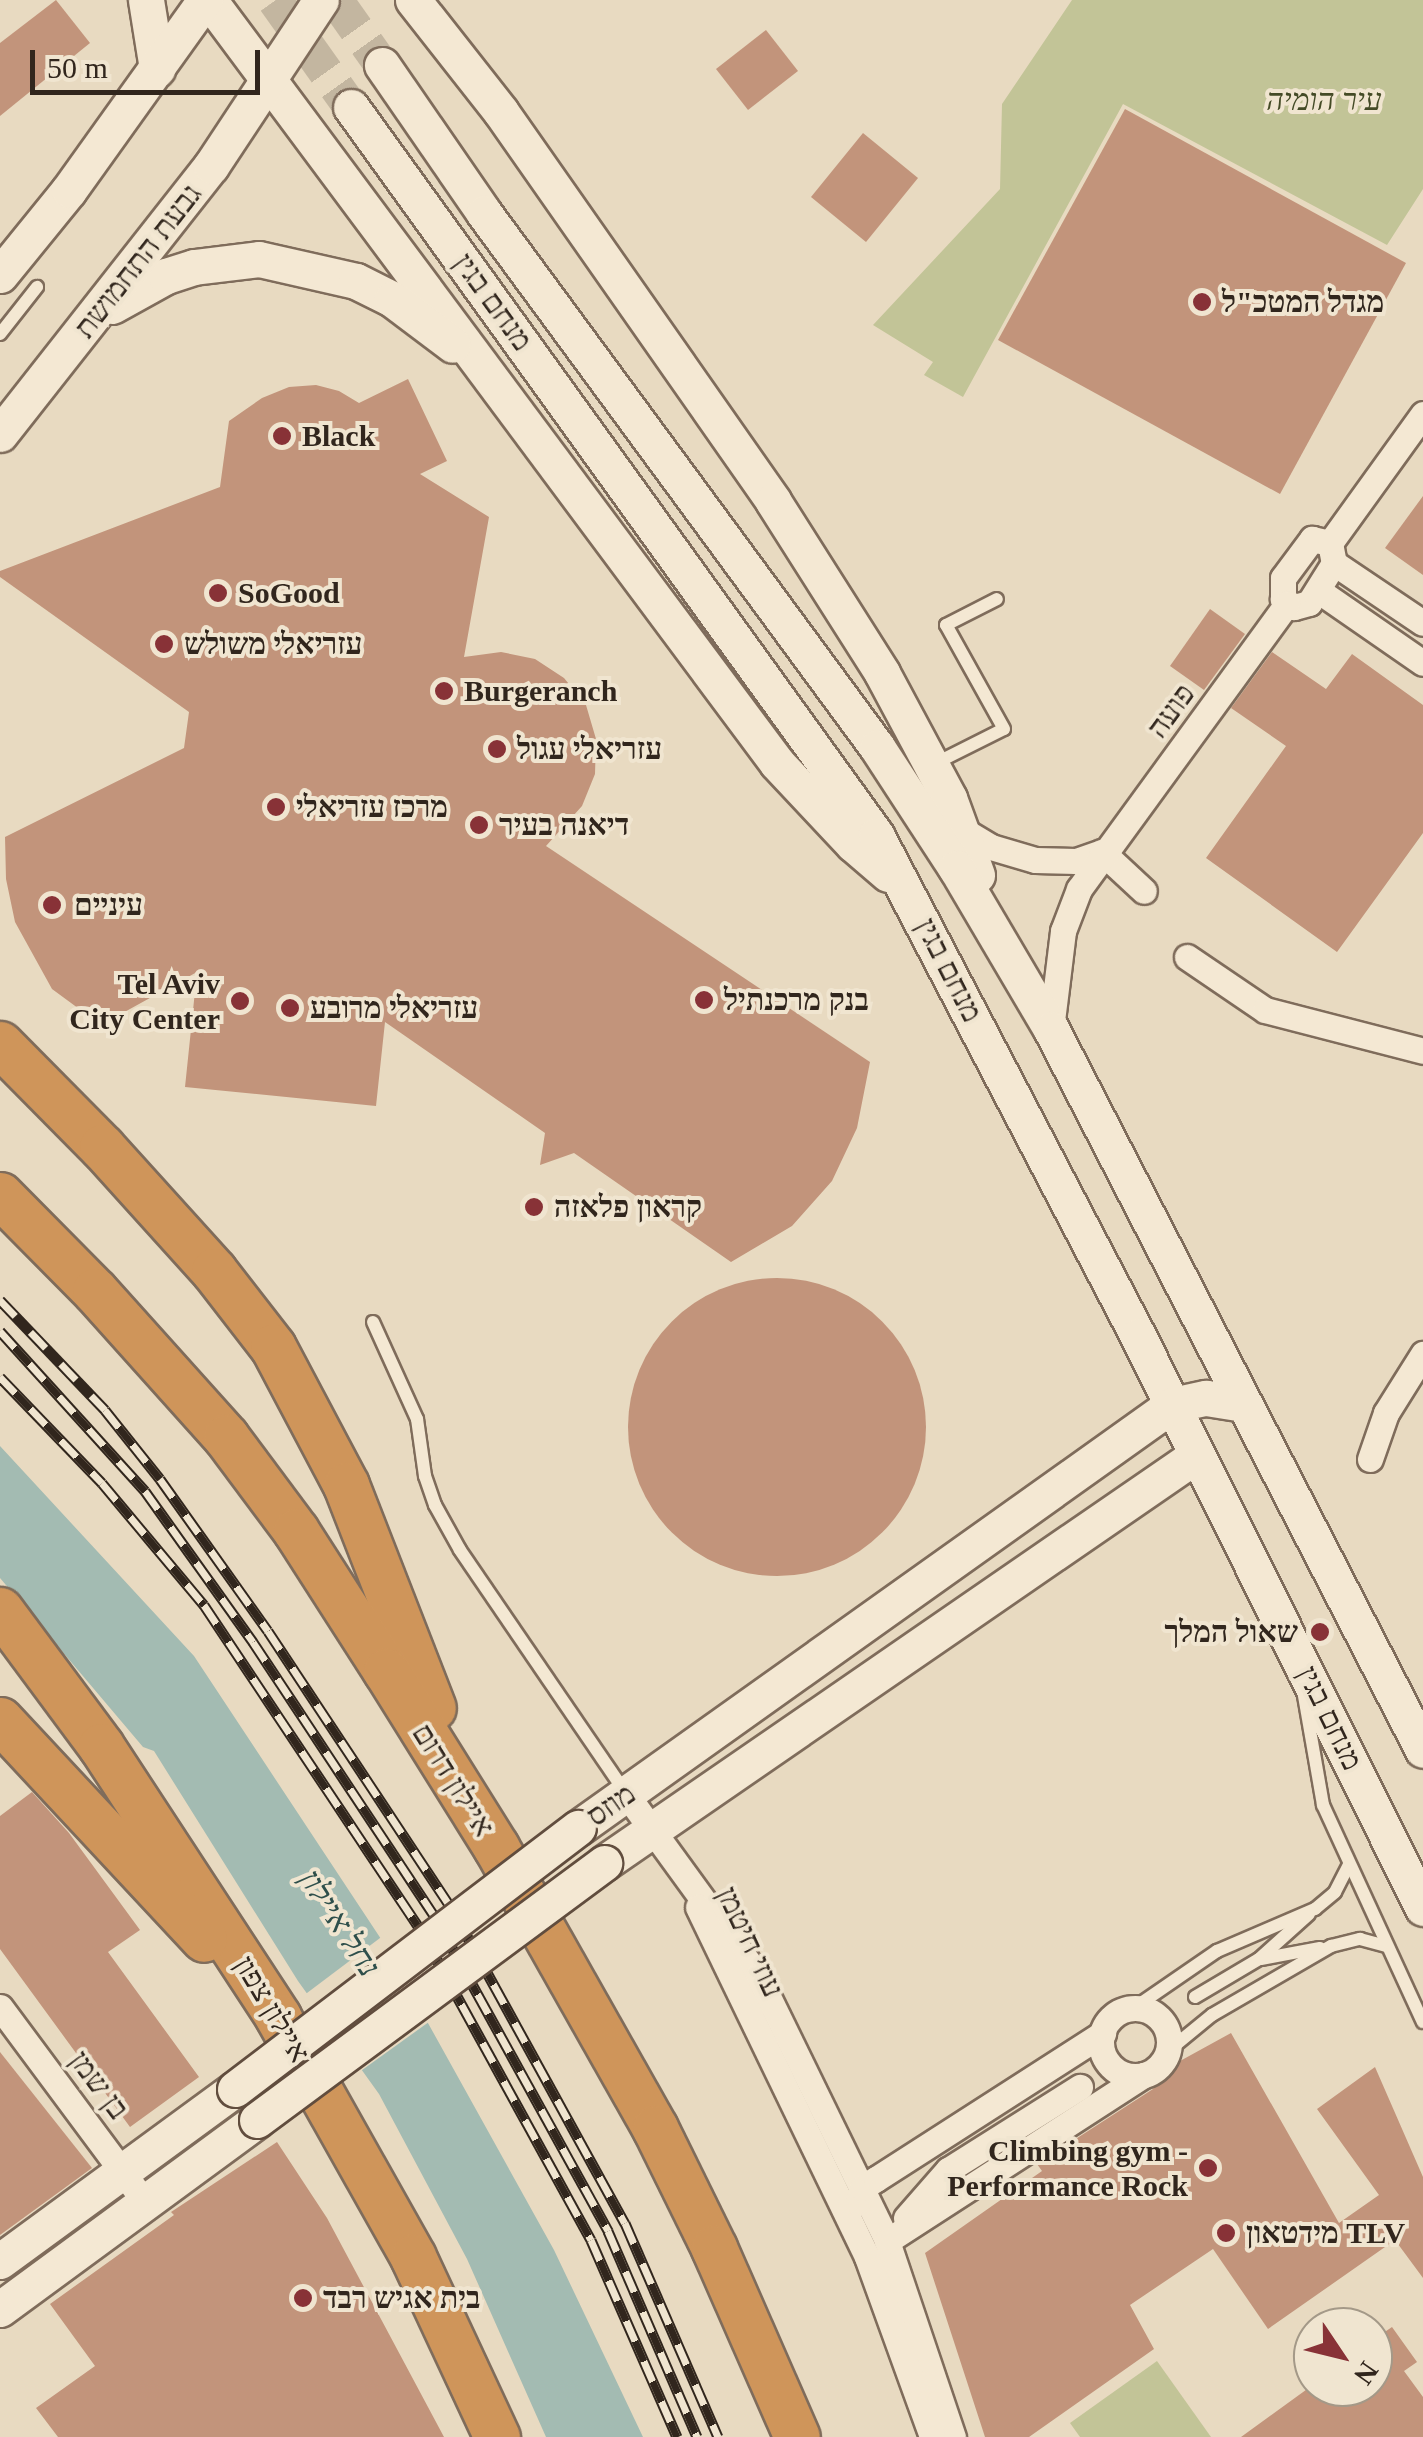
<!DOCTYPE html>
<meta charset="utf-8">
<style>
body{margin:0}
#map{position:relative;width:1423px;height:2437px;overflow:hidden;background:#e8dac1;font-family:"Times New Roman","Noto Sans Hebrew",serif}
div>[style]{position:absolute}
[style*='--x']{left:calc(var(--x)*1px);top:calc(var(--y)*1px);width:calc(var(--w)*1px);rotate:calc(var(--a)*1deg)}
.green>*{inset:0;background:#c2c497}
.water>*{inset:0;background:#a3bbb2}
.pier>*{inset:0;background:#e8dac1}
.building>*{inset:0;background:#c2947b}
.round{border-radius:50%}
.secondary-tunnel>*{height:35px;margin-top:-17.5px;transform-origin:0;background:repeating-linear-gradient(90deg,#c3b6a0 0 35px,transparent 0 53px)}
.roads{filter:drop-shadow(2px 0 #7f6c5b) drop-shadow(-2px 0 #7f6c5b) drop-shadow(0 2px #7f6c5b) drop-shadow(0 -2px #7f6c5b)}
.lane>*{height:12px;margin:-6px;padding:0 6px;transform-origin:6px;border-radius:6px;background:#f4e8d3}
.street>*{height:25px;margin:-12.5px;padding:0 12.5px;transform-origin:12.5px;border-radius:12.5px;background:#f4e8d3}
.street>.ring{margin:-12.5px;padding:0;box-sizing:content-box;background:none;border:25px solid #f4e8d3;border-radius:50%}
.secondary>*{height:35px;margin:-17.5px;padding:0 17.5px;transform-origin:17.5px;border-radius:17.5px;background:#f4e8d3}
.highway>*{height:45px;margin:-22.5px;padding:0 22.5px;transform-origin:22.5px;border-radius:22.5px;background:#cf955a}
.rail>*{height:11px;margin-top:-5.5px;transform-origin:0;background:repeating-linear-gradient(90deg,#f0e5d0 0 22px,#31261d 0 44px);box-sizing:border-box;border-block:2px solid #31261d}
.bridges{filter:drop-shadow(2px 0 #614d3e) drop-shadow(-2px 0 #614d3e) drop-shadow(0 2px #614d3e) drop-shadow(0 -2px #614d3e)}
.secondary-bridge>*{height:35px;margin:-17.5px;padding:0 17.5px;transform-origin:17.5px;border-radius:17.5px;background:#f4e8d3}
.dots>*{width:28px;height:28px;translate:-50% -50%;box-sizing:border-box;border:5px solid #f0e5d0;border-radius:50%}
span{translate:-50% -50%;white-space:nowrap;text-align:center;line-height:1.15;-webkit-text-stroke:8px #f0e5d0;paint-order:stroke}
.park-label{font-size:30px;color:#444b26;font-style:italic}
.street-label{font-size:30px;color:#31261d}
.poi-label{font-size:30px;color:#31261d;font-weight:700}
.left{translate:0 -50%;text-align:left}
.right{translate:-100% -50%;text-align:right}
.water-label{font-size:32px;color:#2e4f4b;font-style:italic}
.north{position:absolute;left:1293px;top:2307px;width:100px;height:100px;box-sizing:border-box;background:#f0e5d0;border:2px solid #a49988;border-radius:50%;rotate:125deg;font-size:28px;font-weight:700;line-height:40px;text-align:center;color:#31261d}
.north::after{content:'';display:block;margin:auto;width:35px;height:45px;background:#883237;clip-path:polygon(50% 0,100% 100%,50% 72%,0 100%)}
.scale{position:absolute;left:30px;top:50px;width:230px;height:45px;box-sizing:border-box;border:5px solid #31261d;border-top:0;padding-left:12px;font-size:30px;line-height:35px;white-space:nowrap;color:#31261d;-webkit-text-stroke:8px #f0e5d0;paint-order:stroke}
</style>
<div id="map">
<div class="green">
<div style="clip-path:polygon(1072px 0,1423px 0,1423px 189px,1387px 245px,1123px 104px,963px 397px,924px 375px,933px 362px,873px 325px,1000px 189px,1002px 104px)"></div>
<div style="clip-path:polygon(1157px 2361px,1211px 2437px,1080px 2437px,1070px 2423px)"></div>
</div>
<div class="water">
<div style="clip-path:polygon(0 1446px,194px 1656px,383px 1942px,554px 2250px,643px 2437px,546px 2437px,467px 2259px,379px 2094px,298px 1981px,154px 1751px,143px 1747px,0 1578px)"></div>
</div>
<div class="pier">
<div style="clip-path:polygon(384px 1935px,433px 2019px,358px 2073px,303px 1996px)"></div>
</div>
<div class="building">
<div style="clip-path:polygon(56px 0,90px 43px,0 116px,0 43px)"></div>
<div style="clip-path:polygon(766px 30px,798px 71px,748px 110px,716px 69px)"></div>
<div style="clip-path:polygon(1125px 109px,1406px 263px,1280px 494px,998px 340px)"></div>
<div style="clip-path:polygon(863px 133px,918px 178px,866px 242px,811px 197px)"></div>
<div style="clip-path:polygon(408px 379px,447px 461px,420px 474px,489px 517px,464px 657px,501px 652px,535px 659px,564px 678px,586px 705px,596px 739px,595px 774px,582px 806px,546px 846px,870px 1062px,857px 1128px,832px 1181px,792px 1226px,731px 1262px,574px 1153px,540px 1165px,545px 1133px,385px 1022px,376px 1106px,185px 1087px,197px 972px,101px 1025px,52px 989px,15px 922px,6px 879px,5px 837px,184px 748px,189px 712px,0 577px,0 571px,220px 487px,229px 421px,262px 398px,289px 387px,316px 385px,339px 391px,359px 403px)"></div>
<div style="clip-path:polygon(1423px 496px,1423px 575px,1385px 548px)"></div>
<div style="clip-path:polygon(1210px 609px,1245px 634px,1204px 690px,1170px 666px)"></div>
<div style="clip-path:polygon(1272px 652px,1326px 689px,1352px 654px,1423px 705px,1423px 833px,1337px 952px,1206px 858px,1286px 746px,1231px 708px)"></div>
<div class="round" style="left:628px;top:1278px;width:298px;height:298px"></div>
<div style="clip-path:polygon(32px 1792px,69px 1833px,140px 1930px,108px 1952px,199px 2077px,130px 2127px,0 1949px,0 1816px)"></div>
<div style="clip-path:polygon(1231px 2033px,1339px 2223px,1379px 2195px,1317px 2109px,1375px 2067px,1423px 2177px,1423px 2278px,1395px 2240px,1268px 2329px,1213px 2249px,1130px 2305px,1154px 2349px,1029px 2437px,985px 2437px,925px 2253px,1042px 2171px,1037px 2164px,1153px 2089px,1160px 2072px)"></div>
<div style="clip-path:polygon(0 2052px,92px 2168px,0 2235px)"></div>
<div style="clip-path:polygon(277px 2142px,327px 2218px,444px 2437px,58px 2437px,36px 2408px,95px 2366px,50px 2304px,174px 2215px,171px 2212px)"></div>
<div style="clip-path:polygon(1392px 2327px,1417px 2362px,1404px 2371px,1423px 2397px,1423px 2437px,1241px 2437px,1310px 2387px,1373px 2387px,1373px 2340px)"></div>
</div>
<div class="secondary-tunnel">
<div style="--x:275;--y:0;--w:131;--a:54.6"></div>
<div style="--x:336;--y:0;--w:80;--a:54.7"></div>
</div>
<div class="roads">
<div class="lane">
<div style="--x:0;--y:334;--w:60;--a:-51.8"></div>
<div style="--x:932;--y:765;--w:80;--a:-26.6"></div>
<div style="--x:1004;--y:729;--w:119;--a:-119.1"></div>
<div style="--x:946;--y:625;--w:57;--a:-27"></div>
<div style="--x:373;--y:1322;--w:107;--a:65.6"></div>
<div style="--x:417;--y:1419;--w:58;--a:82"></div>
<div style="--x:425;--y:1476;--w:31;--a:71"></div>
<div style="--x:435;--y:1505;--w:51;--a:60.9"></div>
<div style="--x:460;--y:1550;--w:293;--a:55.7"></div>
<div style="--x:1304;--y:1696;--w:111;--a:80.1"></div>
<div style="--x:1323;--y:1805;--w:239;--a:65.3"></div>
<div style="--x:1261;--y:1959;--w:60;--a:-10.6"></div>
<div style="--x:1195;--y:1997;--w:74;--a:-30.7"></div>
<div style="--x:1259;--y:1959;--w:67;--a:-42"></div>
<div style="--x:1134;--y:2008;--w:101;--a:-34.5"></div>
<div style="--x:1217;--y:1951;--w:107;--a:-23.2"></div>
<div style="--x:1315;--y:1909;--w:26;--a:-40"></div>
<div style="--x:1335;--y:1892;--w:29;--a:-63"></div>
<div style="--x:1168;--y:2051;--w:57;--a:-39.3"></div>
<div style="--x:1212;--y:2015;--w:138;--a:-30.1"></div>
<div style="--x:1331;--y:1946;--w:30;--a:-14"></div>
<div style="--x:1360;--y:1939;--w:27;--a:15"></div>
</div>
<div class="street">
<div style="--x:1312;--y:539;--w:18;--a:13"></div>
<div style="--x:1330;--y:543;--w:20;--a:79"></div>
<div style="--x:1334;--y:563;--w:47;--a:122"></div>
<div style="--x:1309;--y:603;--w:16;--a:165"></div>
<div style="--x:1294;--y:607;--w:14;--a:-144"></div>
<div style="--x:1283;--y:599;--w:21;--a:-90"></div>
<div style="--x:1283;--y:578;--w:49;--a:-53.4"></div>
<div style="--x:1330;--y:543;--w:159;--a:-54.2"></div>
<div style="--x:1334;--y:563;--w:107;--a:34"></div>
<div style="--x:1319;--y:591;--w:126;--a:34.7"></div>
<div style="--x:961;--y:829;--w:35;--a:31"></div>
<div style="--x:991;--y:847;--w:46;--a:16.5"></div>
<div style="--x:1035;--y:860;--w:41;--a:1.4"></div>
<div style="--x:1076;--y:861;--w:28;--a:-19"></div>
<div style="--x:1102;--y:852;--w:57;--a:42.9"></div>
<div style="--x:1187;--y:957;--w:94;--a:34.2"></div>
<div style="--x:1265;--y:1010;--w:163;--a:14.5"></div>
<div style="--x:1051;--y:1029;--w:99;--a:-83"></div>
<div style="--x:1063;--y:931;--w:45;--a:-69.1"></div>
<div style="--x:1079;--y:889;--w:353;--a:-53.9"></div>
<div style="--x:1370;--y:1459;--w:49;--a:-70.8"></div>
<div style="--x:1386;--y:1413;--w:70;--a:-57.9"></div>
<div style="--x:626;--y:1794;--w:225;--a:54"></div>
<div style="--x:758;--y:1976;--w:295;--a:64"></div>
<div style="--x:887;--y:2241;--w:207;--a:71.4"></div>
<div style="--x:698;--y:1907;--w:389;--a:64.2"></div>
<div style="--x:867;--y:2257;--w:191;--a:70.1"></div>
<div style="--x:0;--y:2007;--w:243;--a:53.4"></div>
<div class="ring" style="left:1101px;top:2008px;width:43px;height:43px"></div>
<div style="--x:858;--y:2203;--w:16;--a:-75"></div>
<div style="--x:862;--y:2188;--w:17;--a:-33"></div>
<div style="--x:876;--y:2179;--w:270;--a:-32.7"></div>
<div style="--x:906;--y:2218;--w:64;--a:-48.8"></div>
<div style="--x:948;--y:2170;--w:156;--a:-32.2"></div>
<div style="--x:887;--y:2241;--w:306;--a:-32.9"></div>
</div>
<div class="secondary">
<div style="--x:146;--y:0;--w:70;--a:80.9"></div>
<div style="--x:209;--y:0;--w:951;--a:53.33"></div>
<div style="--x:777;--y:763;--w:111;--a:46.8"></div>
<div style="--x:853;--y:844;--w:46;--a:40.6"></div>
<div style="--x:413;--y:0;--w:142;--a:51.8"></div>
<div style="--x:501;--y:112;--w:475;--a:55"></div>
<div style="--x:773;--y:501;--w:204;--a:57.6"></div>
<div style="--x:882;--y:673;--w:142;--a:61.8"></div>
<div style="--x:949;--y:798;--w:82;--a:70"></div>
<div style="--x:382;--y:65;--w:180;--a:55.4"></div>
<div style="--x:484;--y:213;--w:663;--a:53.65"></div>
<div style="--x:877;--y:747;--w:145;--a:56.9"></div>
<div style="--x:956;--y:868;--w:187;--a:59.5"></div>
<div style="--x:1051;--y:1029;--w:811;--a:62.71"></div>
<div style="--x:351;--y:107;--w:898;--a:54.2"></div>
<div style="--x:876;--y:835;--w:565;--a:62.39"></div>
<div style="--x:1138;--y:1336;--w:639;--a:63.52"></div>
<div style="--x:0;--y:275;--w:109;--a:-50.9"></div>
<div style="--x:69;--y:190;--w:234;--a:-54.4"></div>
<div style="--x:112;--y:306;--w:62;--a:-29.1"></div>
<div style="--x:166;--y:276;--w:29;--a:-18"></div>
<div style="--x:194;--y:267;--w:65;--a:-7"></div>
<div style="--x:259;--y:259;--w:99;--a:12.8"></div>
<div style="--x:356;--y:281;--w:40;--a:26.6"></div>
<div style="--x:392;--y:299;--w:76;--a:37"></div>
<div style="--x:0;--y:434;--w:341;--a:-51.8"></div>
<div style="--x:211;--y:166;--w:199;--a:-56.5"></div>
<div style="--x:578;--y:1828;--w:729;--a:-35.46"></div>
<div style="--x:1172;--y:1405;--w:35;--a:-12"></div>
<div style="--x:1206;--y:1398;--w:38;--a:9"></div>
<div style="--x:604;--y:1863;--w:718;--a:-34.55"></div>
<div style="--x:0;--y:2261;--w:291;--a:-36.2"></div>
<div style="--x:0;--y:2309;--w:319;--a:-36.3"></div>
</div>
<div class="highway">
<div style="--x:0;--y:1044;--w:145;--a:45.3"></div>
<div style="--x:102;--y:1147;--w:167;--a:47.9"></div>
<div style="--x:214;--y:1271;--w:96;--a:52.2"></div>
<div style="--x:273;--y:1347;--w:156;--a:62.1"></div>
<div style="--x:346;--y:1485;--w:239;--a:68.7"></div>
<div style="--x:0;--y:1195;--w:135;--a:45.3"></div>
<div style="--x:95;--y:1291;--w:196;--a:48.1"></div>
<div style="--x:226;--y:1437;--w:117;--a:53.3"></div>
<div style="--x:296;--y:1531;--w:166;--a:57.3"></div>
<div style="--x:386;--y:1671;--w:208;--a:58"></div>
<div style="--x:496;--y:1847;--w:323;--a:60.5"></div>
<div style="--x:655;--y:2128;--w:134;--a:63.8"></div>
<div style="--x:714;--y:2248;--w:206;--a:66.3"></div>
<div style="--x:0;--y:1610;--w:169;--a:53.4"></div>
<div style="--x:101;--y:1746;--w:324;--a:56.8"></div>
<div style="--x:278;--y:2017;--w:275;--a:60.6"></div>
<div style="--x:413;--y:2257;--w:199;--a:65"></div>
<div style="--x:0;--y:1720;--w:299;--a:47"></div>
</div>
</div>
<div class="rail">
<div style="--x:0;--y:1300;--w:152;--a:46.3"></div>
<div style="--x:105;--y:1410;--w:88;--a:51.4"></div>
<div style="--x:160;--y:1479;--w:186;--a:54.6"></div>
<div style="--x:268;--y:1631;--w:331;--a:56.5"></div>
<div style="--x:451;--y:1907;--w:361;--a:61.2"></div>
<div style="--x:625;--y:2223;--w:233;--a:66.5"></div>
<div style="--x:0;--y:1331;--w:216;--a:47.8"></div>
<div style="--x:145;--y:1491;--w:186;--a:54.4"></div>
<div style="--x:253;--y:1642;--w:330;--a:56.5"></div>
<div style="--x:435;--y:1917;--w:359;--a:61.1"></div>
<div style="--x:608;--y:2231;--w:224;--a:66.6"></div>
<div style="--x:0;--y:1377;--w:147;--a:46.1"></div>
<div style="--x:102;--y:1483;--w:159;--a:50.1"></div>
<div style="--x:204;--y:1605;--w:387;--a:56.3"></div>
<div style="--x:419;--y:1927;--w:357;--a:61.2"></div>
<div style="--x:591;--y:2240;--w:215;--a:66.4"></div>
</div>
<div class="bridges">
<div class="secondary-bridge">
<div style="--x:235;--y:2089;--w:431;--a:-37.3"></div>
<div style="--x:257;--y:2120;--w:432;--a:-36.5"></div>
</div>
</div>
<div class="dots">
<div style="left:1202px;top:302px;background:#883237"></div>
<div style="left:282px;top:436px;background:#883237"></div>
<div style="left:218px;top:593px;background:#883237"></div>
<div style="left:164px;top:644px;background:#883237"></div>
<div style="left:444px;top:691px;background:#883237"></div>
<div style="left:497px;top:749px;background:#883237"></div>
<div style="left:276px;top:807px;background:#883237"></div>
<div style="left:479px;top:825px;background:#883237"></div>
<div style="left:52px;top:905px;background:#883237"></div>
<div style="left:704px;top:1000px;background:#883237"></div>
<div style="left:240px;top:1001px;background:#883237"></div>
<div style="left:290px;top:1008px;background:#883237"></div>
<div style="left:534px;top:1207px;background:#883237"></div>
<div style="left:1320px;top:1632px;background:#883237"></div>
<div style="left:1208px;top:2168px;background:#883237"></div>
<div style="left:1226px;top:2233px;background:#883237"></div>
<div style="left:303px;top:2298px;background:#883237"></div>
</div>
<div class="park-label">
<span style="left:1324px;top:100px">עיר הומיה</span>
</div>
<div class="street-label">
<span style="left:138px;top:261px;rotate:-52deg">גבעת התחמושת</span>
<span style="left:493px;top:302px;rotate:54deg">מנחם בגין</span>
<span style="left:1171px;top:711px;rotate:-54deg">פועה</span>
<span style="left:949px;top:970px;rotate:63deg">מנחם בגין</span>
<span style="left:1330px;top:1718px;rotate:64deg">מנחם בגין</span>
<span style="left:453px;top:1780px;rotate:58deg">איילון דרום</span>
<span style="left:611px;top:1805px;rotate:-35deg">מוזס</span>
<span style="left:750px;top:1942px;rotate:65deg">עוזי חיטמן</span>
<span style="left:272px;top:2009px;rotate:59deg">איילון צפון</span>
<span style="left:99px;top:2085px;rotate:53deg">בן שמן</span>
</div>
<div class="poi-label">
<span class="left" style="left:1222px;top:302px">מגדל המטכ"ל</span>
<span class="left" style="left:302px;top:436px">Black</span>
<span class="left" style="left:238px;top:593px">SoGood</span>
<span class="left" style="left:184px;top:644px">עזריאלי משולש</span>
<span class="left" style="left:464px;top:691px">Burgeranch</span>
<span class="left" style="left:517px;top:749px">עזריאלי עגול</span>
<span class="left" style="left:296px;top:807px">מרכז עזריאלי</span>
<span class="left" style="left:499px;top:825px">דיאנה בעיר</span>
<span class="left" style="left:74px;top:905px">עיניים</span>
<span class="right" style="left:220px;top:1001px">Tel Aviv<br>City Center</span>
<span class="left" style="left:724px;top:1000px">בנק מרכנתיל</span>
<span class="left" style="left:310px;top:1008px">עזריאלי מרובע</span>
<span class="left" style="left:554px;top:1207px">קראון פלאזה</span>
<span class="right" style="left:1298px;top:1632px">שאול המלך</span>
<span class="right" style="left:1188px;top:2168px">Climbing gym -<br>Performance Rock</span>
<span class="left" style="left:1246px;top:2233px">מידטאון TLV</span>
<span class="left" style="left:323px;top:2298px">בית אגיש רבד</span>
</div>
<div class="water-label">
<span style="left:340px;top:1923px;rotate:57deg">נחל איילון</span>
</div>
<div class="north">N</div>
<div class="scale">50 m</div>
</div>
